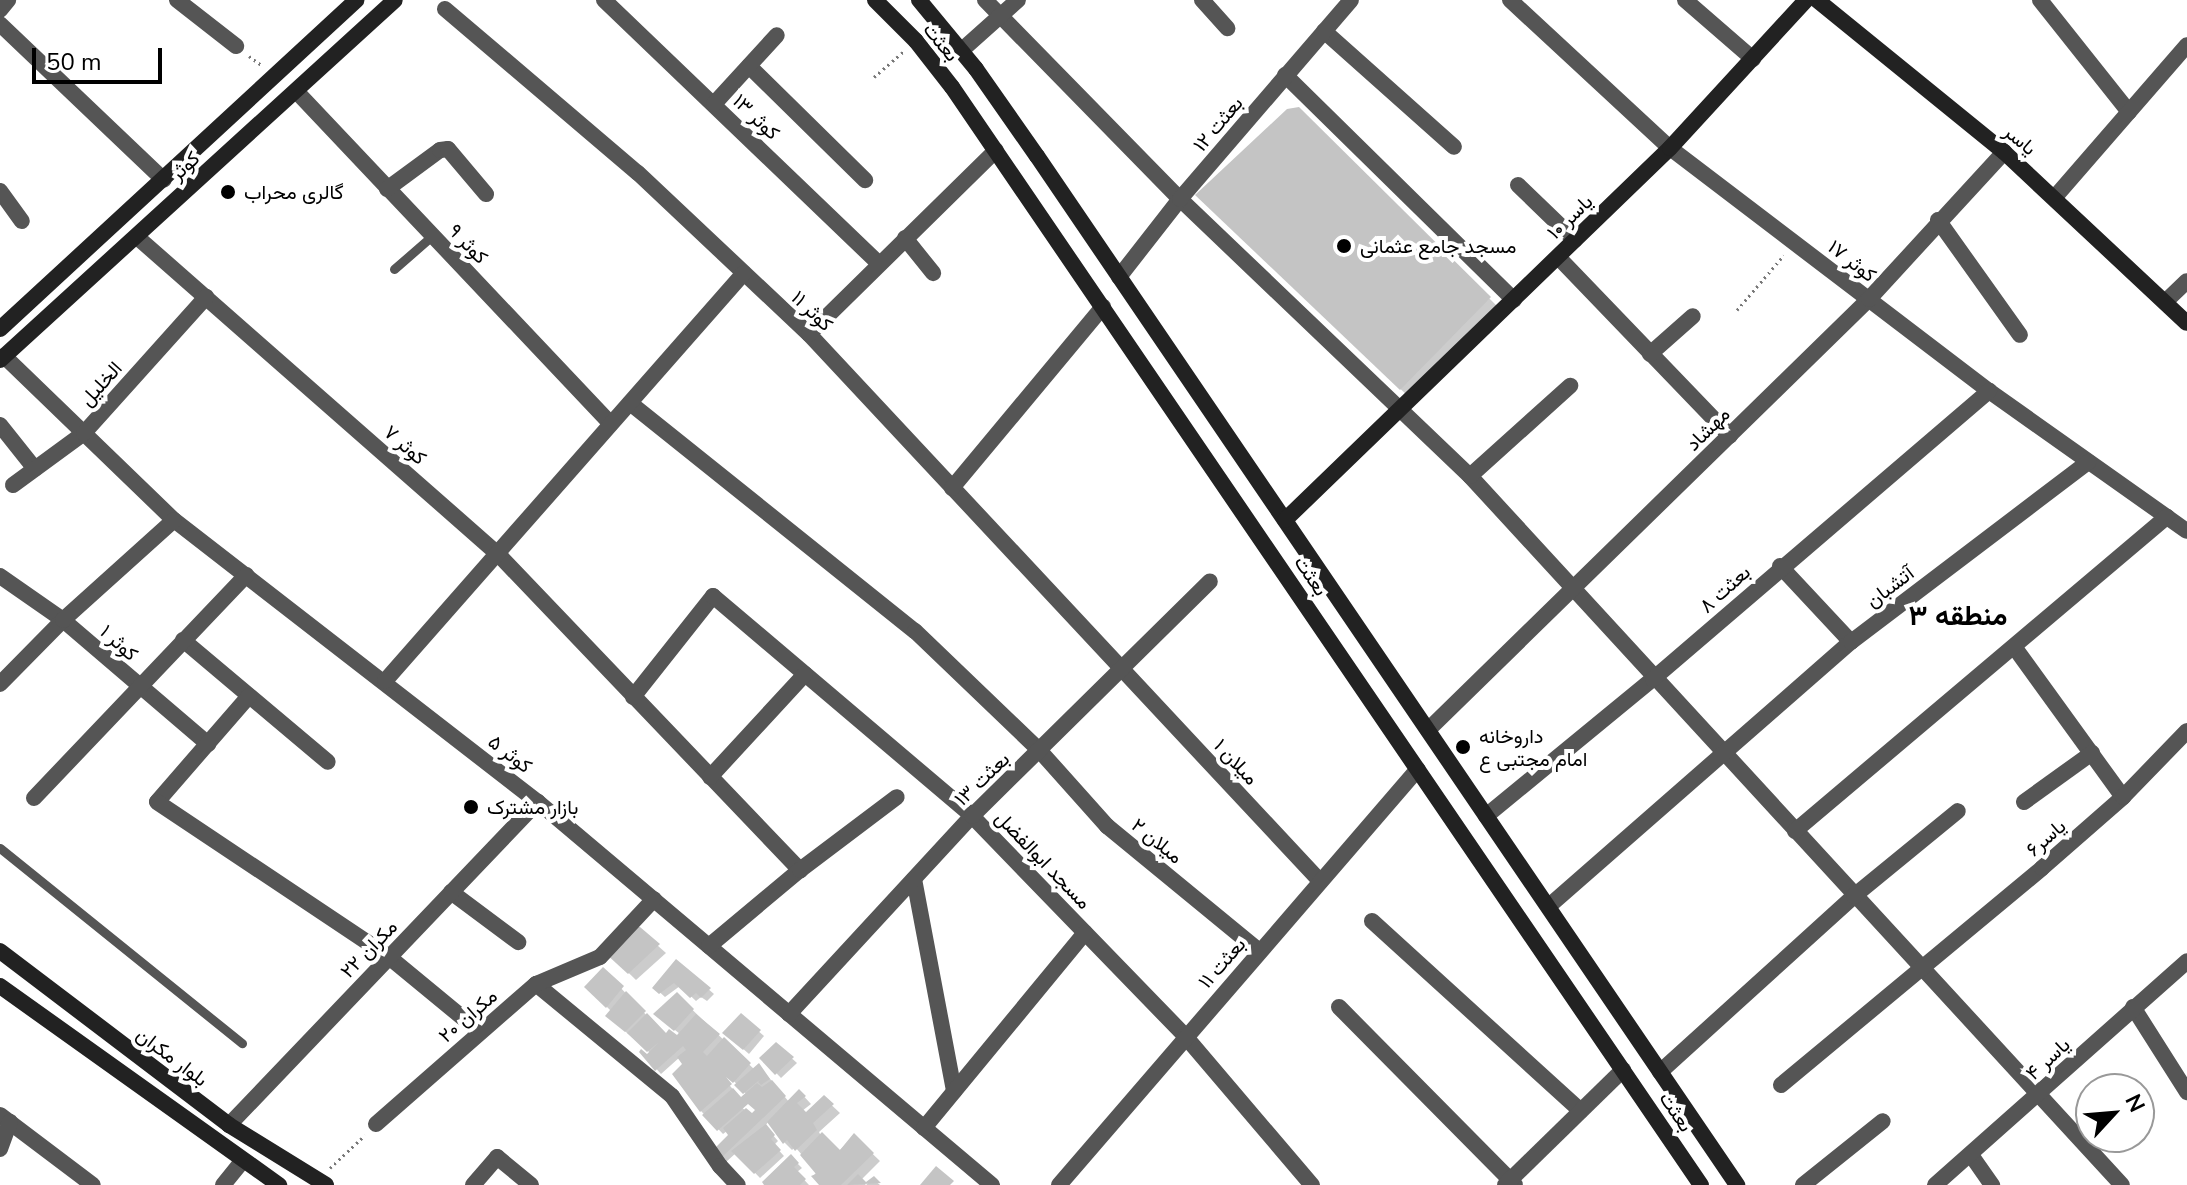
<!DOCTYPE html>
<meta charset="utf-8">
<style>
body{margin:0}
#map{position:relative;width:2187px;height:1185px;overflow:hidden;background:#fff;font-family:"Nunito Sans",Vazirmatn,sans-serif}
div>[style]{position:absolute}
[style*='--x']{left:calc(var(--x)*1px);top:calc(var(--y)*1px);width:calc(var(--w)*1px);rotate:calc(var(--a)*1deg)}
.shadow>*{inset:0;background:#0003}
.building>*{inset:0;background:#c4c4c4}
.path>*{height:3px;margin-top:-1.5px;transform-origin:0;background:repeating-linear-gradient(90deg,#777 0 2px,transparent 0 6px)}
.lane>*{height:9px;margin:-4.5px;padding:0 4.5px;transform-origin:4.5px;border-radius:4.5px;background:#555}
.street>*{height:16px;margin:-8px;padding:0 8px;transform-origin:8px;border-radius:8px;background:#555}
.secondary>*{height:16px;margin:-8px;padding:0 8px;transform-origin:8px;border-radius:8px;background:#222}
.dots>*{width:22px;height:22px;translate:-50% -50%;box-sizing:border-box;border:4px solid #fff;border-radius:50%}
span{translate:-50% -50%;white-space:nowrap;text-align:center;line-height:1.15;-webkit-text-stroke:8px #fff;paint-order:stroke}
.street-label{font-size:20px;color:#000}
.poi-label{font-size:20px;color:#000}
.left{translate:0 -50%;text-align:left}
.district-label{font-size:28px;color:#000;font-weight:700}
.north{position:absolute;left:2075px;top:1073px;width:80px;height:80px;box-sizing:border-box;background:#fff;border:2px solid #999;border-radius:50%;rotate:64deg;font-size:22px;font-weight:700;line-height:32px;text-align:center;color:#000}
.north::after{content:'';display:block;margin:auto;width:28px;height:36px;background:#000;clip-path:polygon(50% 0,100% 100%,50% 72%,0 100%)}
.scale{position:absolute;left:32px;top:48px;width:130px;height:36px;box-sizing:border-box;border:4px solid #000;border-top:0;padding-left:10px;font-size:24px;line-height:28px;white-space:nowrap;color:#000;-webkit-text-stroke:6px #fff;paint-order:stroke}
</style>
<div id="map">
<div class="shadow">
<div style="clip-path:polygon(1298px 109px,1500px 309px,1411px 399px,1197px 195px)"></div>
<div style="clip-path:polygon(639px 929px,666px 953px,636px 980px,608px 953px)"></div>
<div style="clip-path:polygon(677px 962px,714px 994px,707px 1001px,701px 997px,696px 1001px,680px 986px,665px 997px,655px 988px)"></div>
<div style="clip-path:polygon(evenodd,603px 969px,666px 1036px,678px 1038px,680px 1034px,661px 1019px,677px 995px,756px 1071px,758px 1064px,789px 1102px,799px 1091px,811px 1104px,802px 1111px,806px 1115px,824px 1098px,840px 1113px,819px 1132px,821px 1136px,839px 1151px,854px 1136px,880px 1161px,861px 1180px,866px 1185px,873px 1179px,880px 1185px,822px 1185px,813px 1176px,817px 1172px,795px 1147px,792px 1150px,784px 1142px,769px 1121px,765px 1126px,778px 1141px,774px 1145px,784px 1156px,760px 1178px,736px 1153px,726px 1162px,715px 1150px,731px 1135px,727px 1131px,723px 1134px,701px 1111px,680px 1057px,661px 1074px,643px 1054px,656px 1058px,612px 1020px,611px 1011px,587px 987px,603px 969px,712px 1058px,747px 1095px,742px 1100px,709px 1061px,712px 1058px,603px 969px,748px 1101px,757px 1110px,753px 1116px,741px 1107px,748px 1101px)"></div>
<div style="clip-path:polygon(741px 1016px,764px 1036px,749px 1054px,725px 1033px)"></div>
<div style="clip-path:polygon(776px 1044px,797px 1063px,781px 1078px,762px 1058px)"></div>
<div style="clip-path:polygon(791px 1157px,802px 1168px,797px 1172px,809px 1185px,767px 1185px)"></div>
</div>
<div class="building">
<div style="clip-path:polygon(1299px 107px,1491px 297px,1400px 390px,1195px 195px,1287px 109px)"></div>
<div style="clip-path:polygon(630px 926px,640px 927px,660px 944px,628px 974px,605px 953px)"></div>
<div style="clip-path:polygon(676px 959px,711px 988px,701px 998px,696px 993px,690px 998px,674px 983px,659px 994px,652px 988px)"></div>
<div style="clip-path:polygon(603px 967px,624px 986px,606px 1008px,584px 987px)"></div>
<div style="clip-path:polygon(626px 991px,646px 1011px,625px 1032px,605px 1016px)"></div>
<div style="clip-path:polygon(677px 992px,694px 1009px,674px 1031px,653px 1014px)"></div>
<div style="clip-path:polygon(647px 1013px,666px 1033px,669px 1029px,677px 1035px,696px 1014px,720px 1034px,703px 1052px,707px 1056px,724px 1037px,751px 1063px,733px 1083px,726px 1077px,732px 1084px,700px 1112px,672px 1074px,682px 1064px,677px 1057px,686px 1050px,683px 1046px,655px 1071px,639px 1052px,641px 1049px,647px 1054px,659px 1042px,647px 1052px,627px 1033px)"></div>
<div style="clip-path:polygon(741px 1013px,761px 1030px,743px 1050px,722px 1033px)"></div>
<div style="clip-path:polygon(776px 1042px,794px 1057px,775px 1075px,759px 1058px)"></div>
<div style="clip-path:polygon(759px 1063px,770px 1079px,761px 1085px,758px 1082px,761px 1079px,757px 1082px,753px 1078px,757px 1082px,743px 1094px,734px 1085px)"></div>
<div style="clip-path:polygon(772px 1080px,786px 1096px,720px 1159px,713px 1150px,728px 1135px,723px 1128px,746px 1108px,752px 1113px,755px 1110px,748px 1104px,717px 1131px,702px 1115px,733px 1088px,741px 1097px,757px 1083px,762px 1087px)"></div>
<div style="clip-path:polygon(799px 1089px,806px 1096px,797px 1103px,806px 1112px,824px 1095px,834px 1104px,813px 1123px,817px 1130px,795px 1151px,787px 1140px,783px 1144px,767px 1122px)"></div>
<div style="clip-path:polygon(766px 1124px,775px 1135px,771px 1139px,781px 1150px,754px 1174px,731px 1151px)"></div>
<div style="clip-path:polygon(822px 1132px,840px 1150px,854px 1133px,874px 1153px,841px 1185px,819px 1185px,811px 1176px,816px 1174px,800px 1155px)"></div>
<div style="clip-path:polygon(791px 1154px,799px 1163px,794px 1167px,806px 1179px,800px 1185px,764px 1185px,762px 1182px)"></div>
<div style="clip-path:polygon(936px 1166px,954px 1181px,950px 1185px,920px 1185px)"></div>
<div style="clip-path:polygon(858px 1174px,866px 1182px,874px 1176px,881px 1183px,847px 1185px)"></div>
</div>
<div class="path">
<div style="--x:249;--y:56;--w:17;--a:36"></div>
<div style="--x:874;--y:77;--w:40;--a:-41"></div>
<div style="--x:1737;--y:310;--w:72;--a:-49.5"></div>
<div style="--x:330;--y:1168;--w:48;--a:-43.3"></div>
</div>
<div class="lane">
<div style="--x:394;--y:269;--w:50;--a:-41"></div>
<div style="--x:0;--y:848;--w:311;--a:38.9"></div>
</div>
<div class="street">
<div style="--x:177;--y:0;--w:75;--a:37.9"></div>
<div style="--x:604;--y:0;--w:380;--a:43.8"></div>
<div style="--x:985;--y:0;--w:279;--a:45.6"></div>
<div style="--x:1180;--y:199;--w:401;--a:43.7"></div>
<div style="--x:1470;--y:476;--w:963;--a:47.4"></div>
<div style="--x:1202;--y:0;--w:38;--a:48"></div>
<div style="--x:1510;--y:0;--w:218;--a:42.8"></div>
<div style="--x:1670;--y:148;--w:401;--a:37.3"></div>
<div style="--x:1989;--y:391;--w:242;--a:35.3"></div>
<div style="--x:1685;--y:0;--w:90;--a:40.9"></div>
<div style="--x:2040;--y:0;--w:143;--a:51.5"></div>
<div style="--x:445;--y:9;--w:253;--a:40.4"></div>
<div style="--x:638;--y:173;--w:235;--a:43.3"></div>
<div style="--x:809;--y:334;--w:749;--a:46.95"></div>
<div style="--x:0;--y:10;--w:13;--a:-51"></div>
<div style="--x:0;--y:24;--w:226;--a:43.6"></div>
<div style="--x:1324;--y:31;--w:174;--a:41.7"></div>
<div style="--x:962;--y:50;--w:75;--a:-41.8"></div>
<div style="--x:749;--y:66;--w:163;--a:44.5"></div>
<div style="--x:1285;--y:75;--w:321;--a:44.5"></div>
<div style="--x:296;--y:91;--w:458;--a:46.6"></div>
<div style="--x:714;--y:104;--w:93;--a:-47.6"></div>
<div style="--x:1518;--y:185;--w:79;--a:44"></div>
<div style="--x:387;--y:189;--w:66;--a:-36.3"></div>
<div style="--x:440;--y:150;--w:8;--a:-7"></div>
<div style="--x:448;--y:149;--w:59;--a:49.8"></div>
<div style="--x:0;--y:191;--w:37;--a:54"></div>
<div style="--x:2055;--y:197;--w:201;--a:-49"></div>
<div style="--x:1938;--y:220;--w:141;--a:54.5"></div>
<div style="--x:137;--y:237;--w:479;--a:41.3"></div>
<div style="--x:497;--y:553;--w:439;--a:46.3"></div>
<div style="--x:905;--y:238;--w:45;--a:51.3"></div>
<div style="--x:1558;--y:257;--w:248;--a:46.1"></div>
<div style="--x:1119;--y:277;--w:99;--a:-52"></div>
<div style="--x:1180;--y:199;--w:262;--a:-49.3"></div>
<div style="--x:2165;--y:302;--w:30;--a:-44"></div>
<div style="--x:809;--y:334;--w:262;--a:-44.5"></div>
<div style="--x:1650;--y:354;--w:57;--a:-41.5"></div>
<div style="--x:4;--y:356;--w:236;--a:44"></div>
<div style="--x:174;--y:520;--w:460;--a:37.8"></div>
<div style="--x:538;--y:802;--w:594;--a:40.15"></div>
<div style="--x:630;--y:403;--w:365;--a:38.7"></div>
<div style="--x:915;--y:631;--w:173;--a:43.8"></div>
<div style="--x:1040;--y:751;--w:101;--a:48.2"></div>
<div style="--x:1107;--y:826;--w:197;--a:39.4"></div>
<div style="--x:0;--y:425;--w:56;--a:51.5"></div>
<div style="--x:1470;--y:476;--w:135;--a:-42"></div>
<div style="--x:13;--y:485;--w:88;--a:-36.2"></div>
<div style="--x:84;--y:433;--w:183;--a:-48.1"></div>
<div style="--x:952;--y:488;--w:236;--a:-50.2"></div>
<div style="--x:1780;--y:566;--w:104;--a:46.9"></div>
<div style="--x:0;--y:576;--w:77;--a:34.9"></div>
<div style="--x:63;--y:620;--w:191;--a:40.5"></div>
<div style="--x:183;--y:640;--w:189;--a:40.1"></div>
<div style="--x:2015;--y:648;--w:184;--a:54.1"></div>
<div style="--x:385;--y:681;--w:543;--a:-48.66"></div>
<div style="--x:0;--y:684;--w:90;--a:-45.5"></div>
<div style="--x:63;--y:620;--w:149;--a:-42"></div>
<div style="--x:249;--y:696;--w:140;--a:131"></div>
<div style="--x:157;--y:802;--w:279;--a:33.7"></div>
<div style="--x:389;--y:957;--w:118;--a:39.5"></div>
<div style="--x:633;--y:697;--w:129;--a:-51.6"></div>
<div style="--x:713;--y:596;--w:340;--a:40.3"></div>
<div style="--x:972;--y:816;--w:306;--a:45.9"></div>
<div style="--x:1185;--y:1036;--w:196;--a:49.6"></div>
<div style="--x:1428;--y:730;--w:617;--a:-44.34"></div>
<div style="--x:1869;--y:299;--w:200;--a:-47.4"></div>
<div style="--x:710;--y:777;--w:140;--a:-47.3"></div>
<div style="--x:34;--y:798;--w:308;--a:-46.4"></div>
<div style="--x:2024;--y:802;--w:84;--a:-35.8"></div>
<div style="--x:1486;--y:816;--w:216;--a:-39.4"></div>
<div style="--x:1653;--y:679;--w:443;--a:-40.6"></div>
<div style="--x:1795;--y:831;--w:487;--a:-40.2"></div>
<div style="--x:914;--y:879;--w:216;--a:79.3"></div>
<div style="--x:451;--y:892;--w:84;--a:36.7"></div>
<div style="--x:1549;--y:906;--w:401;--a:-41.2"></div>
<div style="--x:1851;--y:642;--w:298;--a:-37.2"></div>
<div style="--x:1372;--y:921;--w:282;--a:42.3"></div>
<div style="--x:709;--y:946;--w:119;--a:-39.9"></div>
<div style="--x:800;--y:870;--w:121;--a:-37"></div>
<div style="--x:536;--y:984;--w:176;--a:39.5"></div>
<div style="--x:672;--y:1096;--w:85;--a:55.6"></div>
<div style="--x:720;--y:1166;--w:26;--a:47"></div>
<div style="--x:1339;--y:1007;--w:250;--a:45.3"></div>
<div style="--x:2133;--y:1007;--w:101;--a:57.6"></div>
<div style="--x:789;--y:1014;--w:270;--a:-47.3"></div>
<div style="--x:972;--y:816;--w:334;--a:-44.6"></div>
<div style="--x:1660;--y:1072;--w:262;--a:-42.2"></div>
<div style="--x:1854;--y:896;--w:134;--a:-39.3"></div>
<div style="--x:1781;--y:1085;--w:339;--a:-39.7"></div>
<div style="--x:2042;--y:868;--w:108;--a:-41.2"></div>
<div style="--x:2123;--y:797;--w:92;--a:-45.9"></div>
<div style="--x:0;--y:1115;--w:116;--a:37"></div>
<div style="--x:376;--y:1124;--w:213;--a:-41.2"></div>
<div style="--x:536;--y:984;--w:69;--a:-22.9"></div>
<div style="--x:600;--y:957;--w:79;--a:-47"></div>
<div style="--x:229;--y:1125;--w:447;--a:-46.3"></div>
<div style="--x:924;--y:1128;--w:253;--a:-50.5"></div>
<div style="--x:0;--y:1149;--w:29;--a:-70"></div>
<div style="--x:1971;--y:1155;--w:37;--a:55"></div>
<div style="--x:223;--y:1185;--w:32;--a:-51"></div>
<div style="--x:473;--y:1185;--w:37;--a:-49"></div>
<div style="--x:497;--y:1157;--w:44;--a:39.5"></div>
<div style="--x:1059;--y:1185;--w:549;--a:-49.21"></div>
<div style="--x:1505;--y:1185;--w:165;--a:-44.3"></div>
<div style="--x:1803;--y:1185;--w:102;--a:-38.7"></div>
<div style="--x:1935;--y:1185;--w:337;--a:-41.6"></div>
</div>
<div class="secondary">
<div style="--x:875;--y:0;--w:58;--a:45"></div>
<div style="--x:916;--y:41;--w:58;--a:52"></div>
<div style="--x:952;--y:87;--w:1329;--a:55.7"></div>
<div style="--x:919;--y:0;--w:89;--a:50.4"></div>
<div style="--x:976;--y:69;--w:106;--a:55"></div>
<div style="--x:1037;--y:156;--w:1245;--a:55.77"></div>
<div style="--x:1817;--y:0;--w:241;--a:39.1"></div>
<div style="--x:2004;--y:152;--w:250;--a:43.1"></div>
<div style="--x:0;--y:329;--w:485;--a:-42.7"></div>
<div style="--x:0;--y:360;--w:534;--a:-42.35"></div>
<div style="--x:1285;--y:520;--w:535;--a:-44.02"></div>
<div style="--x:1670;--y:148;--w:201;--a:-47.4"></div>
<div style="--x:0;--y:951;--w:288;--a:37.2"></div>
<div style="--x:229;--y:1125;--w:114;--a:31.7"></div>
<div style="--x:0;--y:986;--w:343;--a:35.5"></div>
</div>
<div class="dots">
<div style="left:228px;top:192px;background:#000"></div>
<div style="left:1344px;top:246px;background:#000"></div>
<div style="left:1463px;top:747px;background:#000"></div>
<div style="left:471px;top:807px;background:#000"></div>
</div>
<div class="street-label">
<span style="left:941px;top:42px;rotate:50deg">بعثت</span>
<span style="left:756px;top:117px;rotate:44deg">کوثر ۱۳</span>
<span style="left:1218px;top:124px;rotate:-50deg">بعثت ۱۲</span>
<span style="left:2020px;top:140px;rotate:40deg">یاسر</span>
<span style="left:185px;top:166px;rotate:-43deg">کوثر</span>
<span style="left:1570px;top:217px;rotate:-44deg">یاسر ۱۰</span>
<span style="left:468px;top:244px;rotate:46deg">کوثر ۹</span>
<span style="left:1852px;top:261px;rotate:38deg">کوثر ۱۷</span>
<span style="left:812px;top:311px;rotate:44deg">کوثر ۱۱</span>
<span style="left:101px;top:384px;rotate:-48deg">الخلیل</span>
<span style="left:1708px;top:429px;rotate:-45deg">مهشاد</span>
<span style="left:405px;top:445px;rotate:41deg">کوثر ۷</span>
<span style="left:1311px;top:576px;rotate:56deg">بعثت</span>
<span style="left:1890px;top:587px;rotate:-37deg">آتشبان</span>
<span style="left:1725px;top:589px;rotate:-42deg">بعثت ۸</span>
<span style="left:119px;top:643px;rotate:42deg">کوثر ۱</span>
<span style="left:510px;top:754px;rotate:38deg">کوثر ۵</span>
<span style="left:1236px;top:762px;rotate:47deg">میلان ۱</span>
<span style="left:982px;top:779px;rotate:-44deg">بعثت ۱۳</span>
<span style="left:2046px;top:838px;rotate:-41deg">یاسر۶</span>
<span style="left:1157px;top:841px;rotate:39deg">میلان ۲</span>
<span style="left:1043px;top:860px;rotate:46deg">مسجد ابوالفضل</span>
<span style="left:369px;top:949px;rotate:-46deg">مکران ۲۲</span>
<span style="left:1222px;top:963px;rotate:-49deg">بعثت ۱۱</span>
<span style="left:468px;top:1016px;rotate:-41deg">مکران ۲۰</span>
<span style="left:172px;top:1057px;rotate:37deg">بلوار مکران</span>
<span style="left:2048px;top:1059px;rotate:-43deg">یاسر ۴</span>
<span style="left:1676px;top:1112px;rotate:56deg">بعثت</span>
</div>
<div class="poi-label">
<span class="left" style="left:244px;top:192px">گالری محراب</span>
<span class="left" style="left:1360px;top:246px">مسجد جامع عثمانی</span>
<span class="left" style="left:1479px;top:748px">داروخانه<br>امام مجتبی ع</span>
<span class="left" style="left:487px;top:807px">بازار مشترک</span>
</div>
<div class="district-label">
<span style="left:1958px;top:616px">منطقه ۳</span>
</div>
<div class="north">N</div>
<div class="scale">50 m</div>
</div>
